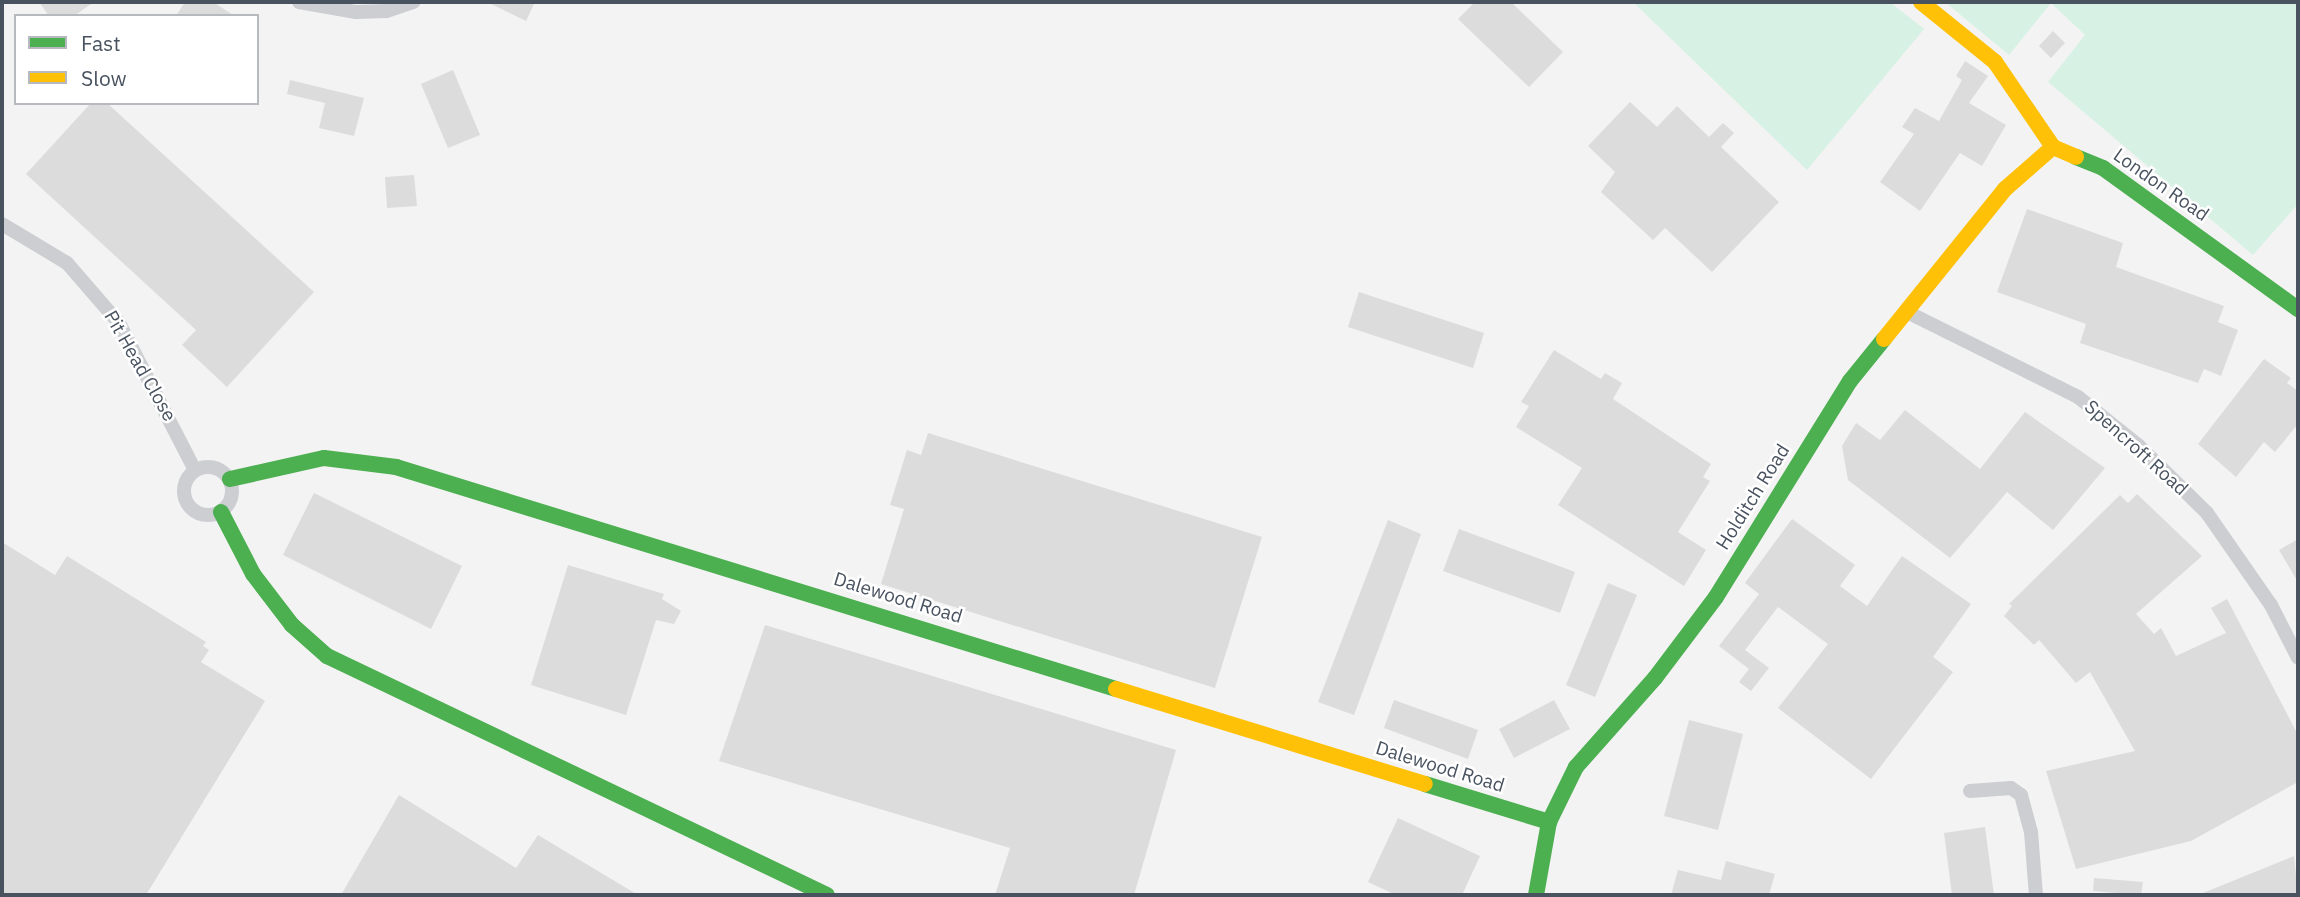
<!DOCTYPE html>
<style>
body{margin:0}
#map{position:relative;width:2300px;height:897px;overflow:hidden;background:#f3f3f3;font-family:"IBM Plex Sans",sans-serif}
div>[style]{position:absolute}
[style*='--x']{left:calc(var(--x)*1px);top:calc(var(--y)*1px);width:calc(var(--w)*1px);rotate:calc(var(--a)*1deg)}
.green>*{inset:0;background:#d7f2e4}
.building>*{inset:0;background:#dcdcdd}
.street>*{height:14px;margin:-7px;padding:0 7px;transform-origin:7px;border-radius:7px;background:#ccced1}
.street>.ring{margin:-7px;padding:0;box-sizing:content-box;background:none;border:14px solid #ccced1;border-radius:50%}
.fast>*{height:16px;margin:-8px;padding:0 8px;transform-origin:8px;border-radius:8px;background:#4caf50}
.slow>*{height:16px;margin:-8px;padding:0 8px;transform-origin:8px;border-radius:8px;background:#ffc107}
span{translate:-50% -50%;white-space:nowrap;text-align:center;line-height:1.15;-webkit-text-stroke:5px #fff;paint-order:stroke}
.street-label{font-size:19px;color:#495360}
.frame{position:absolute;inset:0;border:4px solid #495360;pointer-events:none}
.legend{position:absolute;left:14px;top:14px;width:245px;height:91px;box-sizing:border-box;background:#fff;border:2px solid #b6babf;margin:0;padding:9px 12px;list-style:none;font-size:21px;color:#495360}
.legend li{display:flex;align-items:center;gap:14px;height:35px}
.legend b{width:35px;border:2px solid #b6babf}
</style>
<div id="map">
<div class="green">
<div style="clip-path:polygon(1633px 2px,1890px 2px,1924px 29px,1807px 170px)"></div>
<div style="clip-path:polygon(1945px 2px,2298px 2px,2298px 204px,2253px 255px,2048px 82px,2085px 35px,2051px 3px,2009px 55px)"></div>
</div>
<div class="building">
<div style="clip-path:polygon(39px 2px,94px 2px,74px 16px,49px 16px)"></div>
<div style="clip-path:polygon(185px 2px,213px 2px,235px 16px,176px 16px)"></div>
<div style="clip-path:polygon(487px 2px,535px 2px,526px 21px)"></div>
<div style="clip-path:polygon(1475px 2px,1511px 2px,1563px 52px,1529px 87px,1458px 19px)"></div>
<div style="clip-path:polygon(2053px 31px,2065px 43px,2051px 58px,2039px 46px)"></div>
<div style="clip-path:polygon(1965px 61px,1988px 76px,1969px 103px,2006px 125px,1982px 166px,1960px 153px,1920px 211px,1880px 182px,1914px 134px,1902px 127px,1915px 108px,1939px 121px,1962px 80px,1956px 76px)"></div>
<div style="clip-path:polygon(453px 70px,480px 135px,448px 148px,421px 84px)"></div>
<div style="clip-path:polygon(290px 80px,364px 98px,354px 136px,319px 128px,325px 103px,287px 94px)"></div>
<div style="clip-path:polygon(1630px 102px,1657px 127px,1677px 106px,1709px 137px,1723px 123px,1734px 133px,1721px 147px,1779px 202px,1712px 272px,1665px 228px,1653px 240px,1601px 192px,1615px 172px,1588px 146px)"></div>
<div style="clip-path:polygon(91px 103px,107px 103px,314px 292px,227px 387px,182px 345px,196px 330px,26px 174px)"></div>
<div style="clip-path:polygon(414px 175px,417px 206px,387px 208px,385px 177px)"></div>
<div style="clip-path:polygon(2027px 209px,2123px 243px,2116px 267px,2224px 306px,2218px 322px,2238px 330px,2221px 376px,2204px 369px,2198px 383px,2080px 343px,2086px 324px,1997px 292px)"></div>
<div style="clip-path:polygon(1359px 292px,1484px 333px,1473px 368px,1348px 327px)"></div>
<div style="clip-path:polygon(1554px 350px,1601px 379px,1605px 373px,1622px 383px,1613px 399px,1711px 464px,1703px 477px,1710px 481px,1678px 532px,1706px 550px,1684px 586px,1558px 505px,1582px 468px,1516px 427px,1529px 406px,1521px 402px)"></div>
<div style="clip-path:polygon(2264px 359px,2291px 378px,2287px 383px,2298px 391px,2298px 424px,2275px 452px,2264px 442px,2236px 477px,2198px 444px)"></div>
<div style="clip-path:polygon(1905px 410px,1980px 469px,2025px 412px,2105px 468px,2053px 530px,2007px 492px,1950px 558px,1848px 480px,1842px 446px,1856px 423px,1880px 440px)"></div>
<div style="clip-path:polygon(928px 433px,1262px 537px,1215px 688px,881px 584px,904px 509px,890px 505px,907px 450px,921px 455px)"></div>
<div style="clip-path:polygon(314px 493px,462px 566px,431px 629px,283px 555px)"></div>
<div style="clip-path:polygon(2137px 494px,2202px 556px,2136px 614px,2154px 634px,2161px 628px,2176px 656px,2226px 633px,2211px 608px,2227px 599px,2298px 735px,2298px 782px,2191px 841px,2076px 869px,2046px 771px,2135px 751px,2090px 672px,2076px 683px,2039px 640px,2034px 645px,2004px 616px,2012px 606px,2009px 604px,2120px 495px,2128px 503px)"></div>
<div style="clip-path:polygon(1792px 519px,1855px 565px,1840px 586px,1867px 606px,1902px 556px,1971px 604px,1933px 657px,1953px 672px,1871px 779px,1778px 708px,1828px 644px,1778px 607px,1745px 650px,1769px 668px,1751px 691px,1739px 682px,1749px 669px,1719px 646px,1759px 594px,1745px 583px)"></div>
<div style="clip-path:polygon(1388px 520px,1421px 534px,1354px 715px,1318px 702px)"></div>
<div style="clip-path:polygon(1459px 529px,1575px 572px,1560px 613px,1443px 571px)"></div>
<div style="clip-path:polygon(2298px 539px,2298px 582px,2279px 550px)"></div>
<div style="clip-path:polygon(2px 542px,55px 575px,67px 556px,206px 642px,203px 646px,209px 650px,201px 662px,265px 701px,146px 895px,2px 895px)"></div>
<div style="clip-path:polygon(568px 565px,664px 594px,662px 599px,681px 611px,674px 624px,656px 620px,626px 715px,531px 685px)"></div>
<div style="clip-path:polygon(1608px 583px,1637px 595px,1595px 697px,1566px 685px)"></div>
<div style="clip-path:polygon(765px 625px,1176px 750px,1134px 895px,995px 895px,1010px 848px,719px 761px)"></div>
<div style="clip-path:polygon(1394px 700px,1478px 730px,1468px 759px,1384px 728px)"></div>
<div style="clip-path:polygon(1554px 700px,1570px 729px,1514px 758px,1499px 729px)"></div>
<div style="clip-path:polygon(1689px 720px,1743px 734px,1718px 830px,1664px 816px)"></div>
<div style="clip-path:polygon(399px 795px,516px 868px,538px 835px,638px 895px,341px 895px)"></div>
<div style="clip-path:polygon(1398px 818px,1480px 856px,1462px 895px,1396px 895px,1368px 882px)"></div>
<div style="clip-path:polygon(1985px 827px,1994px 895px,1952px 895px,1944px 833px)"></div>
<div style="clip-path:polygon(2294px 856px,2298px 895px,2198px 895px)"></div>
<div style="clip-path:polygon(1726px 861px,1775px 874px,1769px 895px,1671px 895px,1678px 870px,1721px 880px)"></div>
<div style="clip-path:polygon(2094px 878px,2143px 882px,2141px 895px,2093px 891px)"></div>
</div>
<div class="street">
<div style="--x:299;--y:2;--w:58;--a:10"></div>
<div style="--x:356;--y:12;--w:31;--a:-2"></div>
<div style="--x:387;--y:11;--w:28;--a:-19"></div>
<div style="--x:2;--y:224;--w:76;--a:31"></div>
<div style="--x:67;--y:263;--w:79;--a:49.1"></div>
<div style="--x:119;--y:323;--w:165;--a:62.7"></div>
<div style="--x:1907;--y:312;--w:191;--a:26.4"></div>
<div style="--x:2078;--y:397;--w:77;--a:38.7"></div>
<div style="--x:2138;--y:445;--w:97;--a:44.6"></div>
<div style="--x:2207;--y:513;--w:112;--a:55.2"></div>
<div style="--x:2271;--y:605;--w:59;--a:63"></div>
<div class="ring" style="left:184px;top:467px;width:34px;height:34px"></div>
<div style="--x:1970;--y:791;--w:41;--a:-4.2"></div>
<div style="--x:2011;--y:788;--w:12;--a:35"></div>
<div style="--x:2021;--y:795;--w:38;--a:75"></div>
<div style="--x:2031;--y:832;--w:63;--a:85.5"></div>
</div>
<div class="fast">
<div style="--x:2076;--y:157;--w:29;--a:22"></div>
<div style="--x:2103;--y:168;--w:241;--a:35.9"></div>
<div style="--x:230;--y:479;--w:96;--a:-12.6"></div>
<div style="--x:324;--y:458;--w:73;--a:7.1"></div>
<div style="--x:396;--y:467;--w:753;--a:17.14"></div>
<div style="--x:221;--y:512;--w:70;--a:62.7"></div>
<div style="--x:253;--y:574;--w:64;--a:52.6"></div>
<div style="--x:292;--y:625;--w:47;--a:41.5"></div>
<div style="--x:327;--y:656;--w:554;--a:25.55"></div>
<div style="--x:1425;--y:784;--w:130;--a:17"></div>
<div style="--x:1536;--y:895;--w:74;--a:-79.9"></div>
<div style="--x:1549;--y:822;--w:61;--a:-63.9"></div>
<div style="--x:1576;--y:767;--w:119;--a:-48.4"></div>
<div style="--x:1655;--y:678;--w:101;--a:-53"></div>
<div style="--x:1716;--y:597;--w:254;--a:-58.2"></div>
<div style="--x:1850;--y:381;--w:54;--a:-51"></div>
</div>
<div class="slow">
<div style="--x:1921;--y:2;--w:95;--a:39"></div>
<div style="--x:1995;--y:62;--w:103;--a:55.7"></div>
<div style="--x:2053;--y:147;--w:25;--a:23"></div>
<div style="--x:1884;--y:339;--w:193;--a:-51.1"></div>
<div style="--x:2005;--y:189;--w:64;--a:-41.2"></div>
<div style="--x:1116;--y:689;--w:323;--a:17.1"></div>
</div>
<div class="street-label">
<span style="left:2161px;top:185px;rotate:35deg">London Road</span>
<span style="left:140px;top:366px;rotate:60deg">Pit Head Close</span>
<span style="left:2136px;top:448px;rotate:42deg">Spencroft Road</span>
<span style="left:1753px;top:497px;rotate:-58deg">Holditch Road</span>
<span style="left:898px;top:598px;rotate:17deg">Dalewood Road</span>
<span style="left:1440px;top:767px;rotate:17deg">Dalewood Road</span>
</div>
<div class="frame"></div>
<ul class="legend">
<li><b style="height:9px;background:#4caf50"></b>Fast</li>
<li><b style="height:9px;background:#ffc107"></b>Slow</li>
</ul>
</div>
